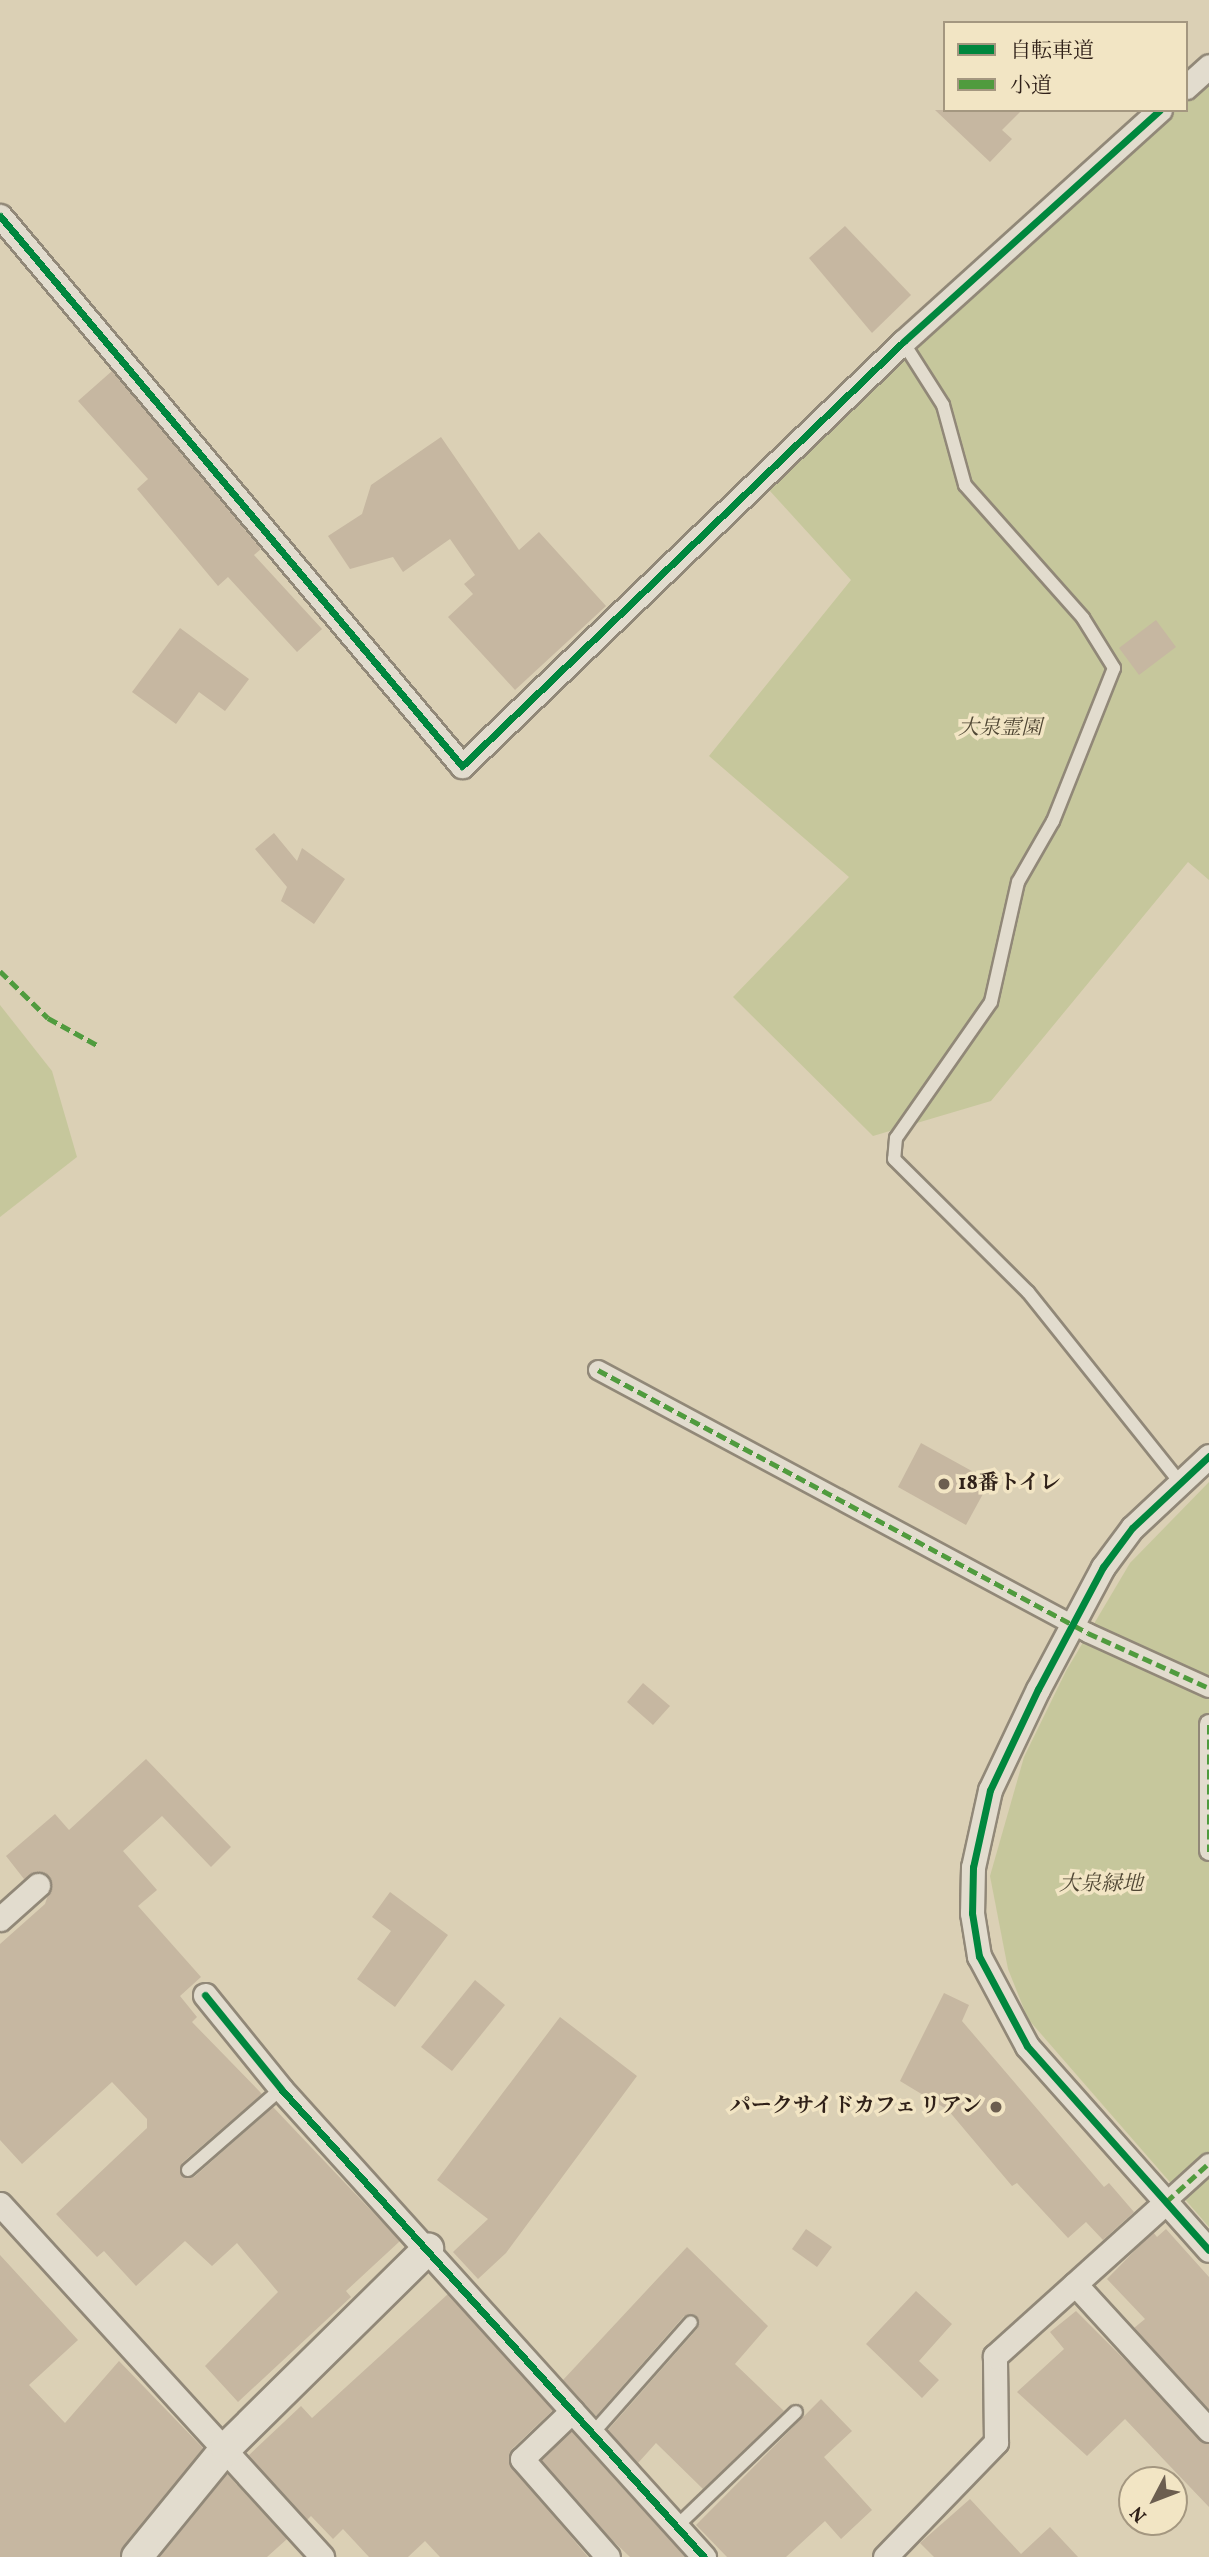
<!DOCTYPE html>
<meta charset="utf-8">
<style>
body{margin:0}
#map{position:relative;width:1209px;height:2557px;overflow:hidden;background:#dbd0b5;font-family:Vollkorn,"Noto Serif JP",serif}
div>[style]{position:absolute}
[style*='--x']{left:calc(var(--x)*1px);top:calc(var(--y)*1px);width:calc(var(--w)*1px);rotate:calc(var(--a)*1deg)}
.green>*{inset:0;background:#c6c79c}
.building>*{inset:0;background:#c6b7a1}
.roads{filter:drop-shadow(2px 0 #918878) drop-shadow(-2px 0 #918878) drop-shadow(0 2px #918878) drop-shadow(0 -2px #918878)}
.service>*{height:12px;margin:-6px;padding:0 6px;transform-origin:6px;border-radius:6px;background:#e2dcce}
.pedestrian>*{height:18px;margin:-9px;padding:0 9px;transform-origin:9px;border-radius:9px;background:#e2dcce}
.minor>*{height:23px;margin:-11.5px;padding:0 11.5px;transform-origin:11.5px;border-radius:11.5px;background:#e2dcce}
.tertiary>*{height:30px;margin:-15px;padding:0 15px;transform-origin:15px;border-radius:15px;background:#e2dcce}
.quiet>*{height:5px;margin-top:-2.5px;transform-origin:0;background:repeating-linear-gradient(90deg,#509b3e 0 10px,transparent 0 15px)}
.cycleway>*{height:7px;margin:-3.5px;padding:0 3.5px;transform-origin:3.5px;border-radius:3.5px;background:#00873e}
.dots>*{width:19px;height:19px;translate:-50% -50%;box-sizing:border-box;border:4px solid #f2e5c4;border-radius:50%}
span{translate:-50% -50%;white-space:nowrap;text-align:center;line-height:1.15;-webkit-text-stroke:7px #f2e5c4;paint-order:stroke}
.park-label{font-size:21px;color:#514835;font-style:italic}
.poi-label{font-size:21px;color:#302119;font-weight:700}
.left{translate:0 -50%;text-align:left}
.right{translate:-100% -50%;text-align:right}
.legend{position:absolute;left:943px;top:21px;width:245px;height:91px;box-sizing:border-box;background:#f2e5c4;border:2px solid #a49780;margin:0;padding:9px 12px;list-style:none;font-size:21px;color:#302119}
.legend li{display:flex;align-items:center;gap:14px;height:35px}
.legend b{width:35px;border:2px solid #a49780}
.north{position:absolute;left:1118px;top:2466px;width:70px;height:70px;box-sizing:border-box;background:#f2e5c4;border:2px solid #a49780;border-radius:50%;rotate:228deg;font-size:19px;font-weight:700;line-height:28px;text-align:center;color:#302119}
.north::after{content:'';display:block;margin:auto;width:24px;height:32px;background:#6c5e50;clip-path:polygon(50% 0,100% 100%,50% 72%,0 100%)}
</style>
<div id="map">
<div class="green">
<div style="clip-path:polygon(1209px 66px,1209px 880px,1188px 862px,991px 1101px,873px 1136px,733px 997px,849px 877px,709px 756px,851px 580px,760px 480px,1160px 110px,1186px 110px,1186px 87px)"></div>
<div style="clip-path:polygon(0 1005px,52px 1071px,77px 1157px,0 1217px)"></div>
<div style="clip-path:polygon(1209px 1482px,1209px 2227px,1028px 2019px,1008px 1969px,990px 1876px,1024px 1757px,1066px 1671px,1130px 1563px)"></div>
</div>
<div class="building">
<div style="clip-path:polygon(935px 110px,1022px 110px,1002px 130px,1012px 139px,990px 162px)"></div>
<div style="clip-path:polygon(845px 226px,911px 295px,872px 333px,809px 258px)"></div>
<div style="clip-path:polygon(112px 371px,261px 549px,254px 555px,322px 629px,297px 652px,228px 577px,218px 586px,137px 489px,148px 479px,78px 401px)"></div>
<div style="clip-path:polygon(441px 437px,519px 550px,539px 532px,606px 606px,515px 690px,448px 617px,473px 594px,464px 584px,475px 575px,450px 539px,403px 572px,393px 557px,350px 569px,328px 536px,362px 514px,371px 485px)"></div>
<div style="clip-path:polygon(1156px 620px,1176px 647px,1139px 675px,1119px 648px)"></div>
<div style="clip-path:polygon(180px 628px,249px 679px,225px 711px,199px 692px,176px 724px,132px 692px)"></div>
<div style="clip-path:polygon(274px 833px,297px 861px,302px 848px,345px 879px,314px 924px,281px 901px,287px 887px,255px 849px)"></div>
<div style="clip-path:polygon(921px 1443px,990px 1481px,966px 1525px,898px 1487px)"></div>
<div style="clip-path:polygon(643px 1683px,670px 1706px,653px 1725px,627px 1702px)"></div>
<div style="clip-path:polygon(146px 1759px,231px 1847px,211px 1867px,162px 1816px,123px 1851px,157px 1890px,138px 1906px,201px 1977px,180px 1996px,197px 2017px,192px 2022px,262px 2094px,182px 2163px,181px 2175px,194px 2177px,273px 2107px,400px 2241px,346px 2291px,351px 2297px,238px 2402px,205px 2366px,278px 2292px,237px 2243px,212px 2266px,185px 2241px,136px 2286px,104px 2251px,97px 2257px,56px 2214px,147px 2128px,147px 2119px,112px 2082px,22px 2164px,0 2140px,0 1944px,45px 1904px,52px 1883px,42px 1872px,24px 1879px,6px 1856px,55px 1814px,69px 1830px)"></div>
<div style="clip-path:polygon(390px 1892px,448px 1935px,395px 2007px,357px 1979px,391px 1931px,372px 1917px)"></div>
<div style="clip-path:polygon(475px 1980px,505px 2005px,452px 2071px,421px 2047px)"></div>
<div style="clip-path:polygon(944px 1993px,969px 2005px,962px 2021px,1104px 2187px,1109px 2183px,1134px 2212px,1103px 2240px,1086px 2222px,1068px 2238px,1017px 2183px,1012px 2186px,948px 2110px,900px 2081px)"></div>
<div style="clip-path:polygon(560px 2017px,637px 2076px,506px 2253px,478px 2279px,453px 2252px,488px 2219px,437px 2180px)"></div>
<div style="clip-path:polygon(806px 2229px,832px 2247px,817px 2267px,792px 2249px)"></div>
<div style="clip-path:polygon(1166px 2229px,1209px 2277px,1209px 2409px,1134px 2328px,1145px 2319px,1107px 2279px,1153px 2232px,1157px 2237px)"></div>
<div style="clip-path:polygon(687px 2247px,768px 2326px,735px 2364px,784px 2411px,703px 2489px,656px 2443px,638px 2463px,608px 2430px,698px 2328px,696px 2315px,684px 2316px,596px 2416px,563px 2380px)"></div>
<div style="clip-path:polygon(0 2255px,78px 2340px,29px 2385px,65px 2423px,119px 2361px,203px 2448px,120px 2557px,0 2557px)"></div>
<div style="clip-path:polygon(916px 2291px,952px 2324px,919px 2361px,939px 2380px,922px 2398px,866px 2344px)"></div>
<div style="clip-path:polygon(448px 2294px,553px 2410px,512px 2449px,509px 2463px,588px 2557px,440px 2557px,425px 2541px,408px 2557px,369px 2557px,343px 2529px,333px 2539px,311px 2516px,307px 2520px,248px 2456px,301px 2406px,312px 2418px)"></div>
<div style="clip-path:polygon(1076px 2311px,1209px 2444px,1209px 2507px,1125px 2419px,1087px 2456px,1017px 2392px,1064px 2349px,1050px 2332px)"></div>
<div style="clip-path:polygon(821px 2399px,852px 2431px,824px 2457px,872px 2510px,841px 2539px,825px 2521px,786px 2557px,727px 2557px,696px 2525px)"></div>
<div style="clip-path:polygon(571px 2431px,685px 2557px,630px 2557px,609px 2537px,541px 2460px)"></div>
<div style="clip-path:polygon(227px 2474px,287px 2539px,267px 2557px,160px 2557px)"></div>
<div style="clip-path:polygon(970px 2499px,1021px 2554px,1050px 2527px,1078px 2557px,934px 2557px,920px 2543px)"></div>
</div>
<div class="roads">
<div class="service">
<div style="--x:903;--y:342;--w:75;--a:57.6"></div>
<div style="--x:943;--y:405;--w:83;--a:74.6"></div>
<div style="--x:965;--y:485;--w:178;--a:48.4"></div>
<div style="--x:1083;--y:618;--w:59;--a:58.2"></div>
<div style="--x:1114;--y:668;--w:165;--a:111.7"></div>
<div style="--x:1053;--y:821;--w:70;--a:119.8"></div>
<div style="--x:1018;--y:882;--w:123;--a:102.7"></div>
<div style="--x:991;--y:1002;--w:166;--a:124.9"></div>
<div style="--x:896;--y:1138;--w:21;--a:95"></div>
<div style="--x:894;--y:1159;--w:189;--a:44.8"></div>
<div style="--x:1028;--y:1292;--w:242;--a:51.4"></div>
<div style="--x:188;--y:2170;--w:123;--a:-41.1"></div>
<div style="--x:592;--y:2434;--w:149;--a:-48.5"></div>
<div style="--x:676;--y:2527;--w:166;--a:-43.8"></div>
</div>
<div class="pedestrian">
<div style="--x:598;--y:1370;--w:556;--a:28.22"></div>
<div style="--x:1088;--y:1633;--w:133;--a:24.4"></div>
<div style="--x:1209;--y:1724;--w:127;--a:90"></div>
<div style="--x:1166;--y:2202;--w:58;--a:-42.2"></div>
</div>
<div class="minor">
<div style="--x:1186;--y:87;--w:31;--a:-42"></div>
<div style="--x:0;--y:216;--w:718;--a:49.97"></div>
<div style="--x:462;--y:766;--w:612;--a:-43.87"></div>
<div style="--x:903;--y:342;--w:346;--a:-42.1"></div>
<div style="--x:1209;--y:1456;--w:105;--a:136.9"></div>
<div style="--x:1132;--y:1528;--w:49;--a:126.6"></div>
<div style="--x:1103;--y:1567;--w:138;--a:118"></div>
<div style="--x:1038;--y:1689;--w:112;--a:115.4"></div>
<div style="--x:990;--y:1790;--w:79;--a:102.4"></div>
<div style="--x:973;--y:1867;--w:46;--a:91.2"></div>
<div style="--x:972;--y:1913;--w:44;--a:80.8"></div>
<div style="--x:979;--y:1956;--w:102;--a:61.9"></div>
<div style="--x:1027;--y:2046;--w:273;--a:48.3"></div>
<div style="--x:0;--y:1919;--w:51;--a:-41.8"></div>
<div style="--x:205;--y:1995;--w:121;--a:51"></div>
<div style="--x:281;--y:2089;--w:631;--a:47.89"></div>
<div style="--x:0;--y:2204;--w:478;--a:47.6"></div>
<div style="--x:1075;--y:2284;--w:198;--a:47.5"></div>
<div style="--x:572;--y:2411;--w:69;--a:136.2"></div>
<div style="--x:522;--y:2459;--w:130;--a:48.7"></div>
<div style="--x:885;--y:2557;--w:160;--a:-46"></div>
<div style="--x:996;--y:2442;--w:86;--a:-90.7"></div>
<div style="--x:995;--y:2356;--w:230;--a:-42"></div>
</div>
<div class="tertiary">
<div style="--x:137;--y:2557;--w:141;--a:-50.8"></div>
<div style="--x:226;--y:2448;--w:284;--a:-44.6"></div>
</div>
</div>
<div class="quiet">
<div style="--x:0;--y:971;--w:67;--a:44.4"></div>
<div style="--x:48;--y:1018;--w:58;--a:28.8"></div>
<div style="--x:598;--y:1370;--w:556;--a:28.22"></div>
<div style="--x:1088;--y:1633;--w:133;--a:24.4"></div>
<div style="--x:1209;--y:1724;--w:127;--a:90"></div>
<div style="--x:1166;--y:2202;--w:58;--a:-42.2"></div>
</div>
<div class="cycleway">
<div style="--x:0;--y:216;--w:718;--a:49.97"></div>
<div style="--x:462;--y:766;--w:612;--a:-43.87"></div>
<div style="--x:903;--y:342;--w:346;--a:-42.1"></div>
<div style="--x:1209;--y:1456;--w:105;--a:136.9"></div>
<div style="--x:1132;--y:1528;--w:49;--a:126.6"></div>
<div style="--x:1103;--y:1567;--w:138;--a:118"></div>
<div style="--x:1038;--y:1689;--w:112;--a:115.4"></div>
<div style="--x:990;--y:1790;--w:79;--a:102.4"></div>
<div style="--x:973;--y:1867;--w:46;--a:91.2"></div>
<div style="--x:972;--y:1913;--w:44;--a:80.8"></div>
<div style="--x:979;--y:1956;--w:102;--a:61.9"></div>
<div style="--x:1027;--y:2046;--w:273;--a:48.3"></div>
<div style="--x:205;--y:1995;--w:121;--a:51"></div>
<div style="--x:281;--y:2089;--w:631;--a:47.89"></div>
</div>
<div class="dots">
<div style="left:944px;top:1484px;background:#6c5e50"></div>
<div style="left:996px;top:2107px;background:#6c5e50"></div>
</div>
<div class="park-label">
<span style="left:1000px;top:729px">大泉霊園</span>
<span style="left:1101px;top:1885px">大泉緑地</span>
</div>
<div class="poi-label">
<span class="left" style="left:958px;top:1484px">18番トイレ</span>
<span class="right" style="left:982px;top:2107px">パークサイドカフェ リアン</span>
</div>
<ul class="legend">
<li><b style="height:9px;background:#00873e"></b>自転車道</li>
<li><b style="height:9px;background:#509b3e"></b>小道</li>
</ul>
<div class="north">N</div>
</div>
